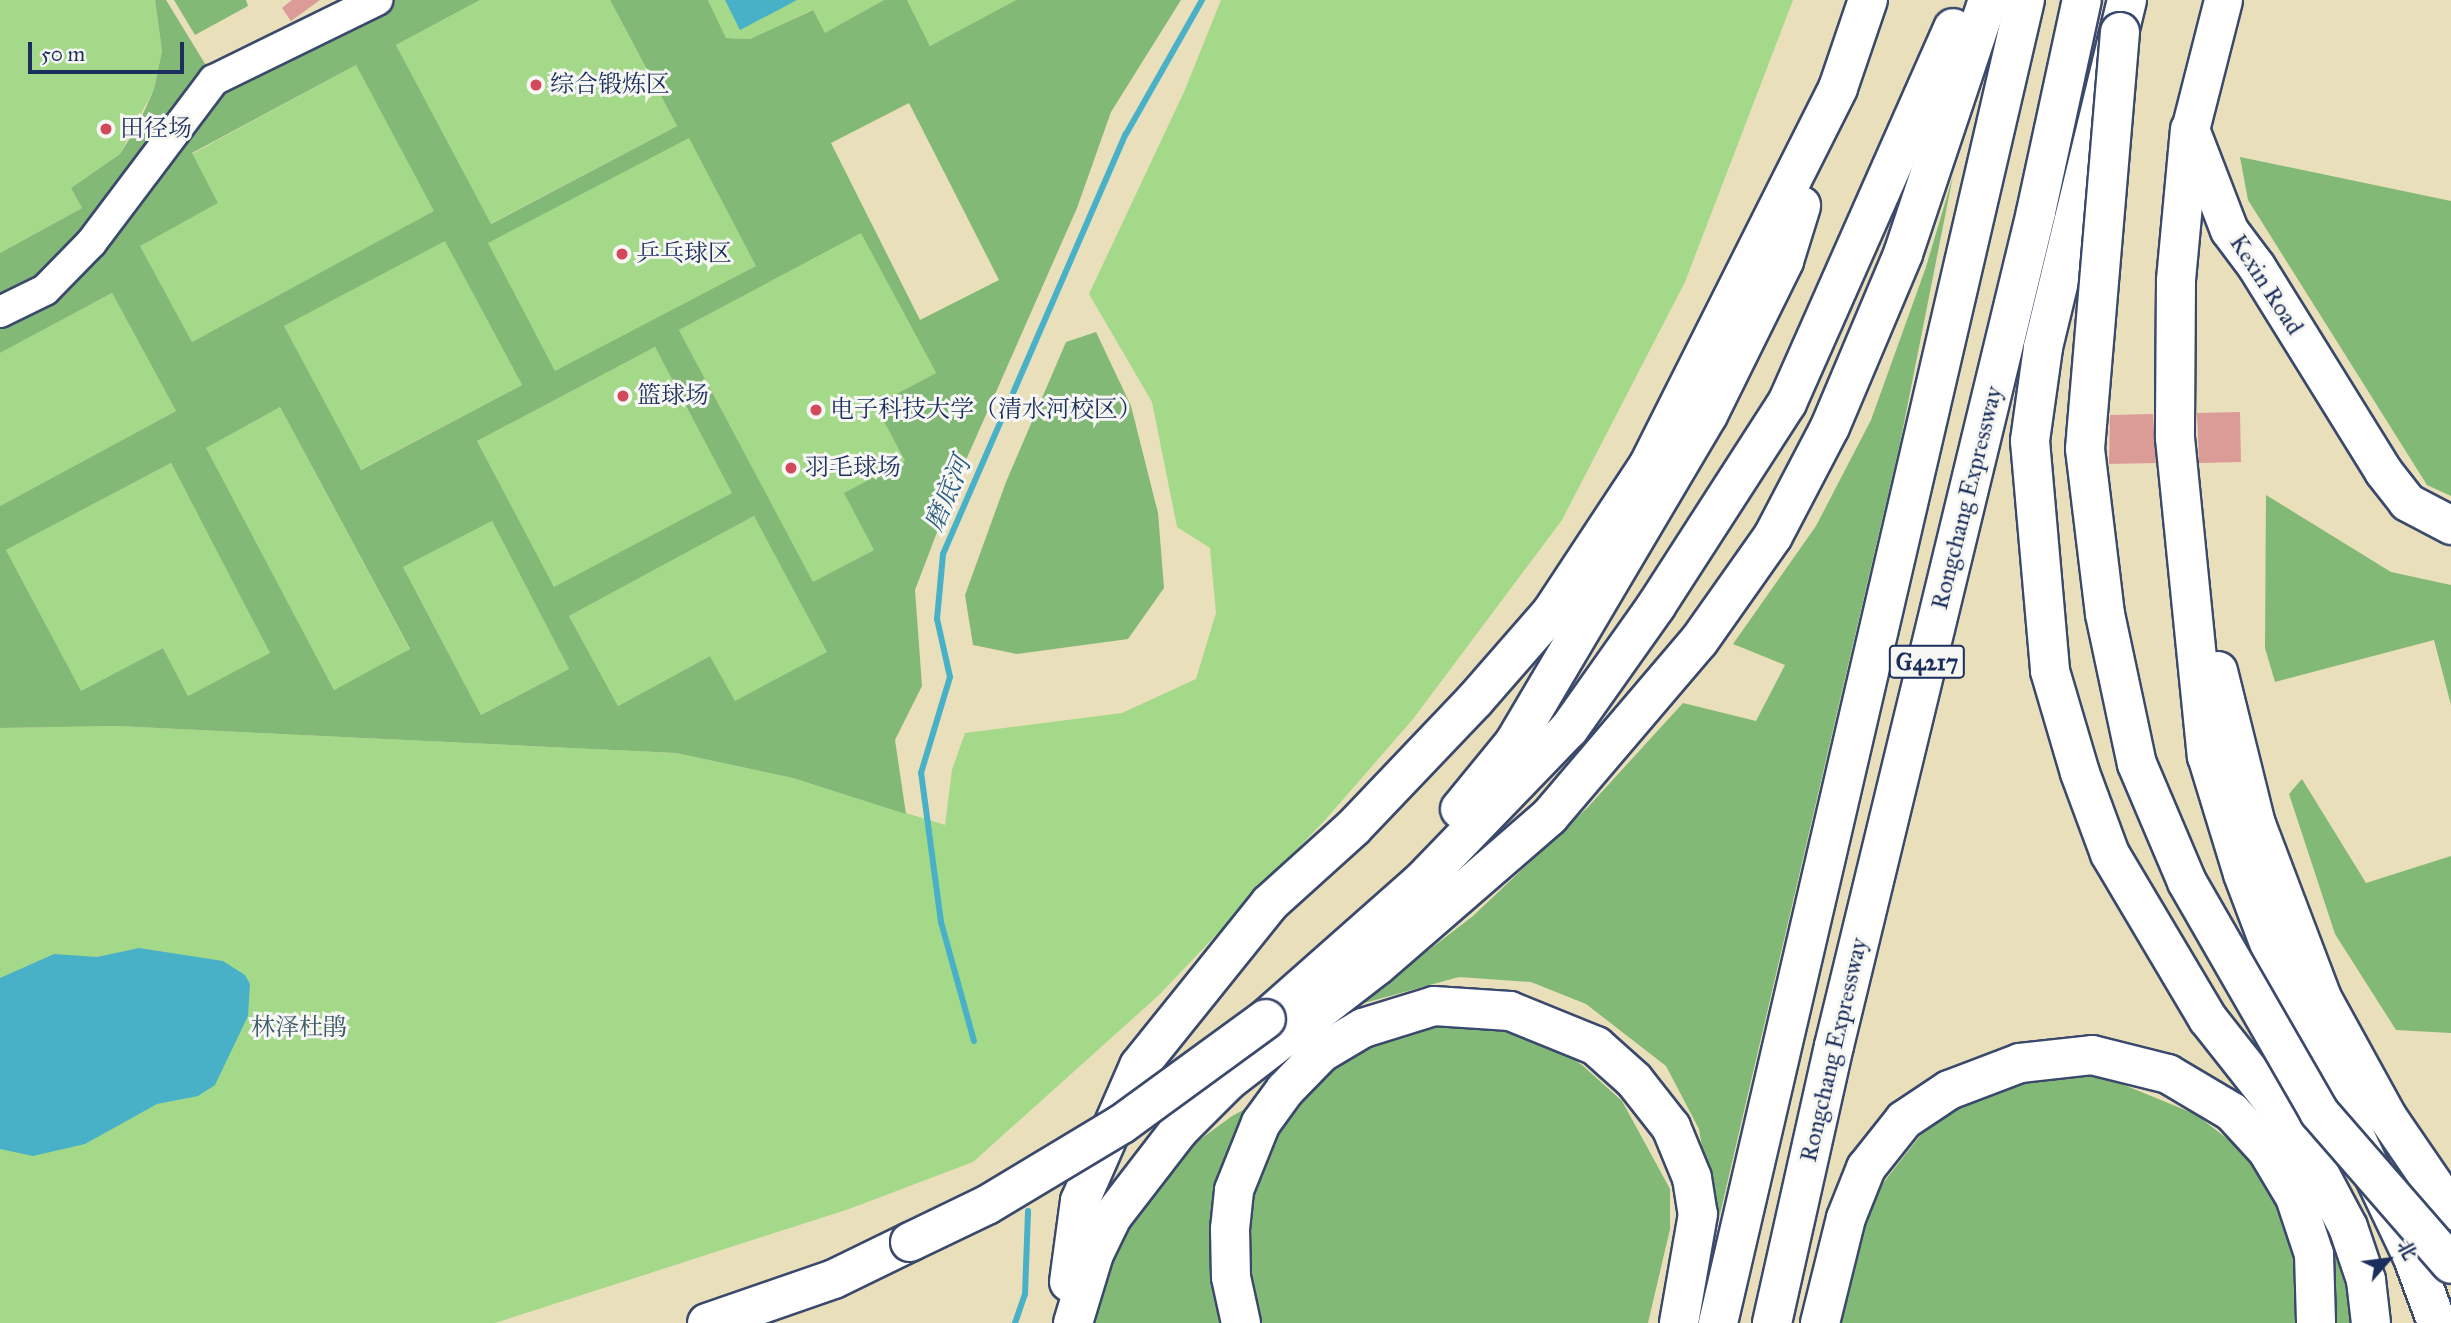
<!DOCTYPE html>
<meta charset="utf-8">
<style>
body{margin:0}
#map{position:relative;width:2451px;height:1323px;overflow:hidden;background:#e9dfbb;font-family:"IM FELL Great Primer","Noto Serif SC",serif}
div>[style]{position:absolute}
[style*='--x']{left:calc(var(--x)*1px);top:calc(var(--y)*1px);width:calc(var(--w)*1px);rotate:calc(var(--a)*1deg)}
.green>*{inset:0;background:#a4d98a}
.forest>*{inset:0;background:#83b976}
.water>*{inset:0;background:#48b1c7}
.stream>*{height:6px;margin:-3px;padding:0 3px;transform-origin:3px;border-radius:3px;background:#48b1c7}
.building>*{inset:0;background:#db9c97}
.roads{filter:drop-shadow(2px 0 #3a496c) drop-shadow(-2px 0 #3a496c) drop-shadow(0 2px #3a496c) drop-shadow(0 -2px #3a496c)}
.minor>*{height:30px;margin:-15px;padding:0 15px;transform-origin:15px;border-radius:15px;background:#fff}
.major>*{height:37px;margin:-18.5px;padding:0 18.5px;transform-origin:18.5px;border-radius:18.5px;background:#fff}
.highway>*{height:38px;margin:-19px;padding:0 19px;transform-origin:19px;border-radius:19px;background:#fff}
.bridges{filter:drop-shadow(2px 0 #3a496c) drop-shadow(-2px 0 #3a496c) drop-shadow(0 2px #3a496c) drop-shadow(0 -2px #3a496c)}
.highway-bridge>*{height:38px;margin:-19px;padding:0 19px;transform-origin:19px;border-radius:19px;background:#fff}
.dots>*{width:19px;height:19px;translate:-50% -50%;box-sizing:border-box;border:4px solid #f6f6f2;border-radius:50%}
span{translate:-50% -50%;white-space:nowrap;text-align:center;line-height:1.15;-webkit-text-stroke:6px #f6f6f2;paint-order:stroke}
.shield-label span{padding:2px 5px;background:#f6f6f2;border:2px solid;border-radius:5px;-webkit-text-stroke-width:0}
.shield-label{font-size:23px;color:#1b2f5e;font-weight:700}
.poi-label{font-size:24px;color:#1b2f5e}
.left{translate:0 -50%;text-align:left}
.street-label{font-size:24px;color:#1b2f5e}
.park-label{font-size:24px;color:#3d5a69}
.water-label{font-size:26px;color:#2b5c83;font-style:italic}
.north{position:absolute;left:2353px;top:1225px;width:70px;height:70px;-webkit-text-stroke:5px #f6f6f2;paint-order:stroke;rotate:62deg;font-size:19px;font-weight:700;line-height:28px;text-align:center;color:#1b2f5e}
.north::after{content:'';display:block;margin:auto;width:24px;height:32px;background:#1b2f5e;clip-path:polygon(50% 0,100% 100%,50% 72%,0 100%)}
.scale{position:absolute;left:28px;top:42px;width:156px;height:32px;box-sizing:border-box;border:4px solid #1b2f5e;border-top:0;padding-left:9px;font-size:21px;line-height:24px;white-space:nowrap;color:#1b2f5e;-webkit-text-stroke:5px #f6f6f2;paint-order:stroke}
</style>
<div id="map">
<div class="green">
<div style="clip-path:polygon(0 0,155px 0,162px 51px,154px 89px,120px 154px,71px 188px,82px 208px,0 253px)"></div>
<div style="clip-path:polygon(480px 0,610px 0,677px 126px,490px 224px,396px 45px)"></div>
<div style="clip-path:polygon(708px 0,884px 0,825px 34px,812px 10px,750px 39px,726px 38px)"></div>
<div style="clip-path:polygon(907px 0,1016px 0,930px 46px)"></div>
<div style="clip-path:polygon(1221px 0,1793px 0,1685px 282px,1562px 520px,1413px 719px,1326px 819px,1159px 995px,973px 1162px,849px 1209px,495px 1323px,0 1323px,0 728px,116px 726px,676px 753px,793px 778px,945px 825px,952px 770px,965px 733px,1122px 713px,1196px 679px,1216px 613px,1210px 548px,1177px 527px,1152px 402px,1089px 294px,1184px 92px)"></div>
<div style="clip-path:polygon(356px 65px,435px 211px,192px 342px,139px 245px,218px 203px,192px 154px)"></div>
<div style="clip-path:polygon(689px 137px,757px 266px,555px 372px,487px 243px)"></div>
<div style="clip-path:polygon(861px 232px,936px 373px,875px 405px,905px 461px,874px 550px,813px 583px,679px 330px)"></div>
<div style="clip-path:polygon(445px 240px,522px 385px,360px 470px,284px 326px)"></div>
<div style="clip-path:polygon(112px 293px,176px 411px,0 506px,0 353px)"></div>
<div style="clip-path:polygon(655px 347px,733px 493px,554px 588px,477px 441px)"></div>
<div style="clip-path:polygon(280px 407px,410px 650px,334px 690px,205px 448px)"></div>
<div style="clip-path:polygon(171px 463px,271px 654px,188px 696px,163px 648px,81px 692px,6px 550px)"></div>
<div style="clip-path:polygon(754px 516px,828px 652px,735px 702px,710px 656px,618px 706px,569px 616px)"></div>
<div style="clip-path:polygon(492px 521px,569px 669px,481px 715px,403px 567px)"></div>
</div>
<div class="forest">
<div style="clip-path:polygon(evenodd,155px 0,166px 0,215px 80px,377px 0,480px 0,396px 45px,491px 224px,677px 126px,610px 0,708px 0,726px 38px,750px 39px,813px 10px,825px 33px,884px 0,907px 0,930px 46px,1016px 0,1181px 0,1111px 112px,1077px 208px,955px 485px,915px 590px,922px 686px,895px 740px,906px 814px,793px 778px,676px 753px,116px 726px,0 728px,0 506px,176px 411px,112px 293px,0 353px,0 253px,82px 208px,71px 188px,120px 154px,138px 125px,154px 89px,162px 51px,155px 0,356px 65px,434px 211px,192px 342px,140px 246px,218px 203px,192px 153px,356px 65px,155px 0,909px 103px,999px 280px,920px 320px,831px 143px,909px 103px,155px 0,689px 138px,756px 266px,555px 371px,488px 243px,689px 138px,155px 0,861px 233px,936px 373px,875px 405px,905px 461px,844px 493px,874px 550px,813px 582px,679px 330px,861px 233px,155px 0,445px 241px,522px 385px,361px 470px,284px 326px,445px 241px,155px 0,655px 347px,732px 493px,554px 587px,477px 441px,655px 347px,155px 0,280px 407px,410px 649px,334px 690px,206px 448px,280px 407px,155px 0,171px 463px,270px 653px,188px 696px,163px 648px,81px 691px,6px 550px,171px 463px,155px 0,754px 516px,827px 652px,735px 701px,710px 656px,618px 706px,569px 616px,754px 516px,155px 0,492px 521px,569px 669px,481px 715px,403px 567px,492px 521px)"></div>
<div style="clip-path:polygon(174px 0,246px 0,248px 6px,195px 35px)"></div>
<div style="clip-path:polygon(2240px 157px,2451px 201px,2451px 496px,2427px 485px,2248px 200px)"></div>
<div style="clip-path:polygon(1953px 176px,1900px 443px,1716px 1231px,1699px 1129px,1666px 1066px,1586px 1004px,1531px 982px,1459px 977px,1357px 1005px,1473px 916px,1588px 807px,1683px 703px,1756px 721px,1785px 665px,1733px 644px,1816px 526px,1871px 420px,1926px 267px)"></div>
<div style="clip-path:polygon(1096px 332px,1131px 406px,1158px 513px,1164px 588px,1128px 639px,1017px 654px,973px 645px,965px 595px,1006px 482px,1066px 342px)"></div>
<div style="clip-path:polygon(2266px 495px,2391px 572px,2451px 585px,2451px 705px,2434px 640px,2275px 682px,2265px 648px)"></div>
<div style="clip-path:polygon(2302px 779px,2366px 883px,2451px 856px,2451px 1033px,2396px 1030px,2335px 934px,2289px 794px)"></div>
<div style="clip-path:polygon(1446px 1023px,1490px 1023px,1540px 1035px,1582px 1065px,1622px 1101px,1670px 1189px,1670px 1229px,1648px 1323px,1085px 1323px,1099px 1270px,1168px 1163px,1232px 1116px,1369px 1043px,1407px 1028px)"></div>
<div style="clip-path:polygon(2090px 1071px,2195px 1114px,2250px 1156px,2334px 1251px,2357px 1323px,1838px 1323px,1873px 1196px,1926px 1128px,1950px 1111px,2029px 1073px)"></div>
</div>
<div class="water">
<div style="clip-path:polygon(725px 0,797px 0,740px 30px)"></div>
<div style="clip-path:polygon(139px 948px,223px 961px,245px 975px,250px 984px,248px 1016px,215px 1085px,198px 1096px,157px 1104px,85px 1144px,33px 1156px,0 1149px,0 978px,54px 954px,97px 957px)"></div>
</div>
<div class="stream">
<div style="--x:974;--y:1041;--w:123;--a:-105.5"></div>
<div style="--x:941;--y:922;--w:150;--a:-97.6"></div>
<div style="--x:921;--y:773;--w:100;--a:-73.2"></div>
<div style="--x:950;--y:677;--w:59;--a:-102.6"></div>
<div style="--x:937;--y:619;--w:65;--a:-84.7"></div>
<div style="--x:943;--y:554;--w:458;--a:-66.5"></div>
<div style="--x:1126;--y:134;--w:154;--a:-60.4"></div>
<div style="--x:1015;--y:1323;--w:31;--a:-71"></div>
<div style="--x:1025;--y:1294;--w:83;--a:-87.9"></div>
</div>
<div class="building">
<div style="clip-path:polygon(292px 0,320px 0,291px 21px,282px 8px)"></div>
<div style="clip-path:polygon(2240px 412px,2241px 462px,2199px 463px,2197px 413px)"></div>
<div style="clip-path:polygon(2153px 414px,2156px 463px,2109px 464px,2110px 415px)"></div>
</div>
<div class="roads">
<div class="minor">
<div style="--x:0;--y:312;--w:50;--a:-26.1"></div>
<div style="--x:45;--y:290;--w:66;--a:-45.6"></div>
<div style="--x:91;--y:243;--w:204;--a:-53"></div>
<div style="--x:214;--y:80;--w:182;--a:-26.1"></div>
</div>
<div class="major">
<div style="--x:2223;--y:0;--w:133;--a:104.3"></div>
<div style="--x:2190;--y:129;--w:108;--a:68.9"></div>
<div style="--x:2229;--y:230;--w:45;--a:53.1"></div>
<div style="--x:2256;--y:266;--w:241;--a:58.2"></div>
<div style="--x:2383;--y:471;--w:39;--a:52"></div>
<div style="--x:2407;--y:502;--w:50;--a:27.6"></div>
</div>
<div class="highway">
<div style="--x:2127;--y:0;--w:358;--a:103.6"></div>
<div style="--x:2043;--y:348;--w:94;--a:98"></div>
<div style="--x:2030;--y:441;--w:231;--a:85"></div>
<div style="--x:2050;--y:671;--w:106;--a:73.6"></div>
<div style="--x:2080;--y:773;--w:86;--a:69.7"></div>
<div style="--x:2110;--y:854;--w:192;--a:59.3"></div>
<div style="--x:2208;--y:1019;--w:145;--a:51.7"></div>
<div style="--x:2298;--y:1133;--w:106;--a:62"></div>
<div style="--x:2348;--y:1227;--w:56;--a:71.2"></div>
<div style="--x:2366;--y:1280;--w:43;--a:83.4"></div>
<div style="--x:2190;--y:129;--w:153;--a:95.3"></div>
<div style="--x:2176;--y:281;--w:157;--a:90.4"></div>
<div style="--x:2175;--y:438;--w:320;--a:84.3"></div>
<div style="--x:2207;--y:756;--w:123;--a:73"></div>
<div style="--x:2243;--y:874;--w:139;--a:69.3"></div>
<div style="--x:2292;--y:1004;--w:281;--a:64.5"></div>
<div style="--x:2413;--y:1258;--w:69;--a:69.7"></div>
<div style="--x:2218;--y:671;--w:158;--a:76.1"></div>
<div style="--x:2256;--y:824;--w:186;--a:69.2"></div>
<div style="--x:2322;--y:998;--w:137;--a:61.2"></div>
<div style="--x:2388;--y:1118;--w:112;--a:55.6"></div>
<div style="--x:1460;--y:809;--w:85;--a:-50.7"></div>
<div style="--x:1514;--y:743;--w:381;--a:-59.4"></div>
<div style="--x:1708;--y:415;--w:172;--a:-63.7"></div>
<div style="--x:1784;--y:261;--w:58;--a:-72.8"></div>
<div style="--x:1266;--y:1019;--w:207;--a:-41.5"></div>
<div style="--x:1421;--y:882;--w:213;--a:-46"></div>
<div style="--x:1569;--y:729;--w:151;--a:-54.7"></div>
<div style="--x:1656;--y:606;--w:242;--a:-57.2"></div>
<div style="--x:1787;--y:403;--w:410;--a:-66.1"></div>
<div style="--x:1069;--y:1282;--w:82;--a:-82.3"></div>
<div style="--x:1080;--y:1201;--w:147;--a:-66.4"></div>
<div style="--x:1139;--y:1066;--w:209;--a:-51.2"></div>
<div style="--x:1270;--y:903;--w:112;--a:-42.1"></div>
<div style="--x:1353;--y:828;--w:177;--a:-46.4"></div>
<div style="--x:1475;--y:700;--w:116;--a:-48.9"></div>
<div style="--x:1551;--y:613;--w:176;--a:-56.6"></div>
<div style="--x:1648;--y:466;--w:423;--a:-63.3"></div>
<div style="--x:1838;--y:88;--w:93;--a:-71.2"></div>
<div style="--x:707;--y:1323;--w:134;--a:-19.1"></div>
<div style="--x:834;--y:1279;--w:85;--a:-26"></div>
<div style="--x:1073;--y:1323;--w:72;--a:-73.1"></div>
<div style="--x:1094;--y:1254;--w:41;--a:-64.1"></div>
<div style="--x:1112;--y:1217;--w:110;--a:-52.4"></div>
<div style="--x:1179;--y:1130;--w:69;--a:-45"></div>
<div style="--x:1228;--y:1081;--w:188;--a:-37.7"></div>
<div style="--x:1377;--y:966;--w:228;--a:-40.9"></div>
<div style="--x:1549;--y:817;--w:231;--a:-49.6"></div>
<div style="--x:1699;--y:641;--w:128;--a:-54.8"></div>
<div style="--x:1773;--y:536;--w:123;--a:-62.4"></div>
<div style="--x:1830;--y:427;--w:188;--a:-67.1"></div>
<div style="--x:1903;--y:254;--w:268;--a:-71.5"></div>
<div style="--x:1241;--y:1323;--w:47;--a:-102.3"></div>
<div style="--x:1231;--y:1277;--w:48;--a:-91.2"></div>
<div style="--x:1230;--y:1229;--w:39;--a:-84"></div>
<div style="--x:1234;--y:1190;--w:72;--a:-68.1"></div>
<div style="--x:1261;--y:1123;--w:41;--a:-54"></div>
<div style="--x:1285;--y:1090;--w:52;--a:-45.8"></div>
<div style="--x:1321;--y:1053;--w:49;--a:-30.8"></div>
<div style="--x:1363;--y:1028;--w:74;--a:-17.2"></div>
<div style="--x:1434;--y:1006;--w:76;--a:3.8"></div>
<div style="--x:1510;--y:1011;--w:93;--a:22.1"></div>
<div style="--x:1596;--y:1046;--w:51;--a:41.8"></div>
<div style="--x:1634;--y:1080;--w:60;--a:51.8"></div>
<div style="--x:1671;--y:1127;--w:55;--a:67.6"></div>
<div style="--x:1692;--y:1178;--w:36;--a:81"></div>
<div style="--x:1698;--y:1214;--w:111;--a:99.9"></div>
<div style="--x:1718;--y:1323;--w:1358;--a:-76.94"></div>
<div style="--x:1772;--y:1323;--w:284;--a:-77.4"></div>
<div style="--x:1834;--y:1046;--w:858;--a:-76.38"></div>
<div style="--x:2036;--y:212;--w:217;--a:-77.8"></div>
<div style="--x:1820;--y:1323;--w:108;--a:-76.1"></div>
<div style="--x:1846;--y:1218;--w:54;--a:-68.2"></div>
<div style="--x:1866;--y:1168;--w:61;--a:-51.6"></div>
<div style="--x:1904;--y:1120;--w:54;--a:-33.7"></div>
<div style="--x:1949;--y:1090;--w:76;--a:-20.8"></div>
<div style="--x:2020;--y:1063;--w:72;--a:-6.3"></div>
<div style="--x:2092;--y:1055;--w:78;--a:14"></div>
<div style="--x:2168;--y:1074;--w:74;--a:30.7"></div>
<div style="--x:2232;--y:1112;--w:52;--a:47.4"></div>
<div style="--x:2267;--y:1150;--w:55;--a:59.2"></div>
<div style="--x:2295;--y:1197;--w:60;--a:71.6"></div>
<div style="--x:2314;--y:1254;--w:69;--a:88.3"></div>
</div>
</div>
<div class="bridges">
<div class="highway-bridge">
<div style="--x:2120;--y:32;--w:418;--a:94.8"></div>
<div style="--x:2085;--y:449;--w:166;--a:83.1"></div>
<div style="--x:2105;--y:614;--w:153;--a:78"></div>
<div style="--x:2137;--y:764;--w:128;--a:67"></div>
<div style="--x:2187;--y:882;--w:265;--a:60.1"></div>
<div style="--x:2319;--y:1112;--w:201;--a:49"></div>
<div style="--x:910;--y:1242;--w:85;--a:-25.7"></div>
<div style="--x:987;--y:1205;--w:157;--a:-31"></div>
<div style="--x:1122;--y:1124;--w:178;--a:-36.1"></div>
</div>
</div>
<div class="dots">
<div style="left:536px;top:85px;background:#d1495b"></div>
<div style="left:106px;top:129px;background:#d1495b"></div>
<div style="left:622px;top:254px;background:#d1495b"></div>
<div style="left:623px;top:396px;background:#d1495b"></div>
<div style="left:816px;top:410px;background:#d1495b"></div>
<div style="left:791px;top:468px;background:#d1495b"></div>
</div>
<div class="shield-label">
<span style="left:1927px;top:662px">G4217</span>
</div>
<div class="poi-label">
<span class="left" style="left:550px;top:85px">综合锻炼区</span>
<span class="left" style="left:120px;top:129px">田径场</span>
<span class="left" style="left:636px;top:254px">乒乓球区</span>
<span class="left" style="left:637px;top:396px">篮球场</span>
<span class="left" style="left:830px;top:410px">电子科技大学（清水河校区）</span>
<span class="left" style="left:805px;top:468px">羽毛球场</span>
</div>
<div class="street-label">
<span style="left:2266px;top:285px;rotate:57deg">Kexin Road</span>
<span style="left:1967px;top:498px;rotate:-76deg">Rongchang Expressway</span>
<span style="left:1834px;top:1050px;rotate:-77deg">Rongchang Expressway</span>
</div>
<div class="park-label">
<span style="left:299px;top:1028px">林泽杜鹃</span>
</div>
<div class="water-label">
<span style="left:948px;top:494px;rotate:-67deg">磨底河</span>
</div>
<div class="north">北</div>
<div class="scale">50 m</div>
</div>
